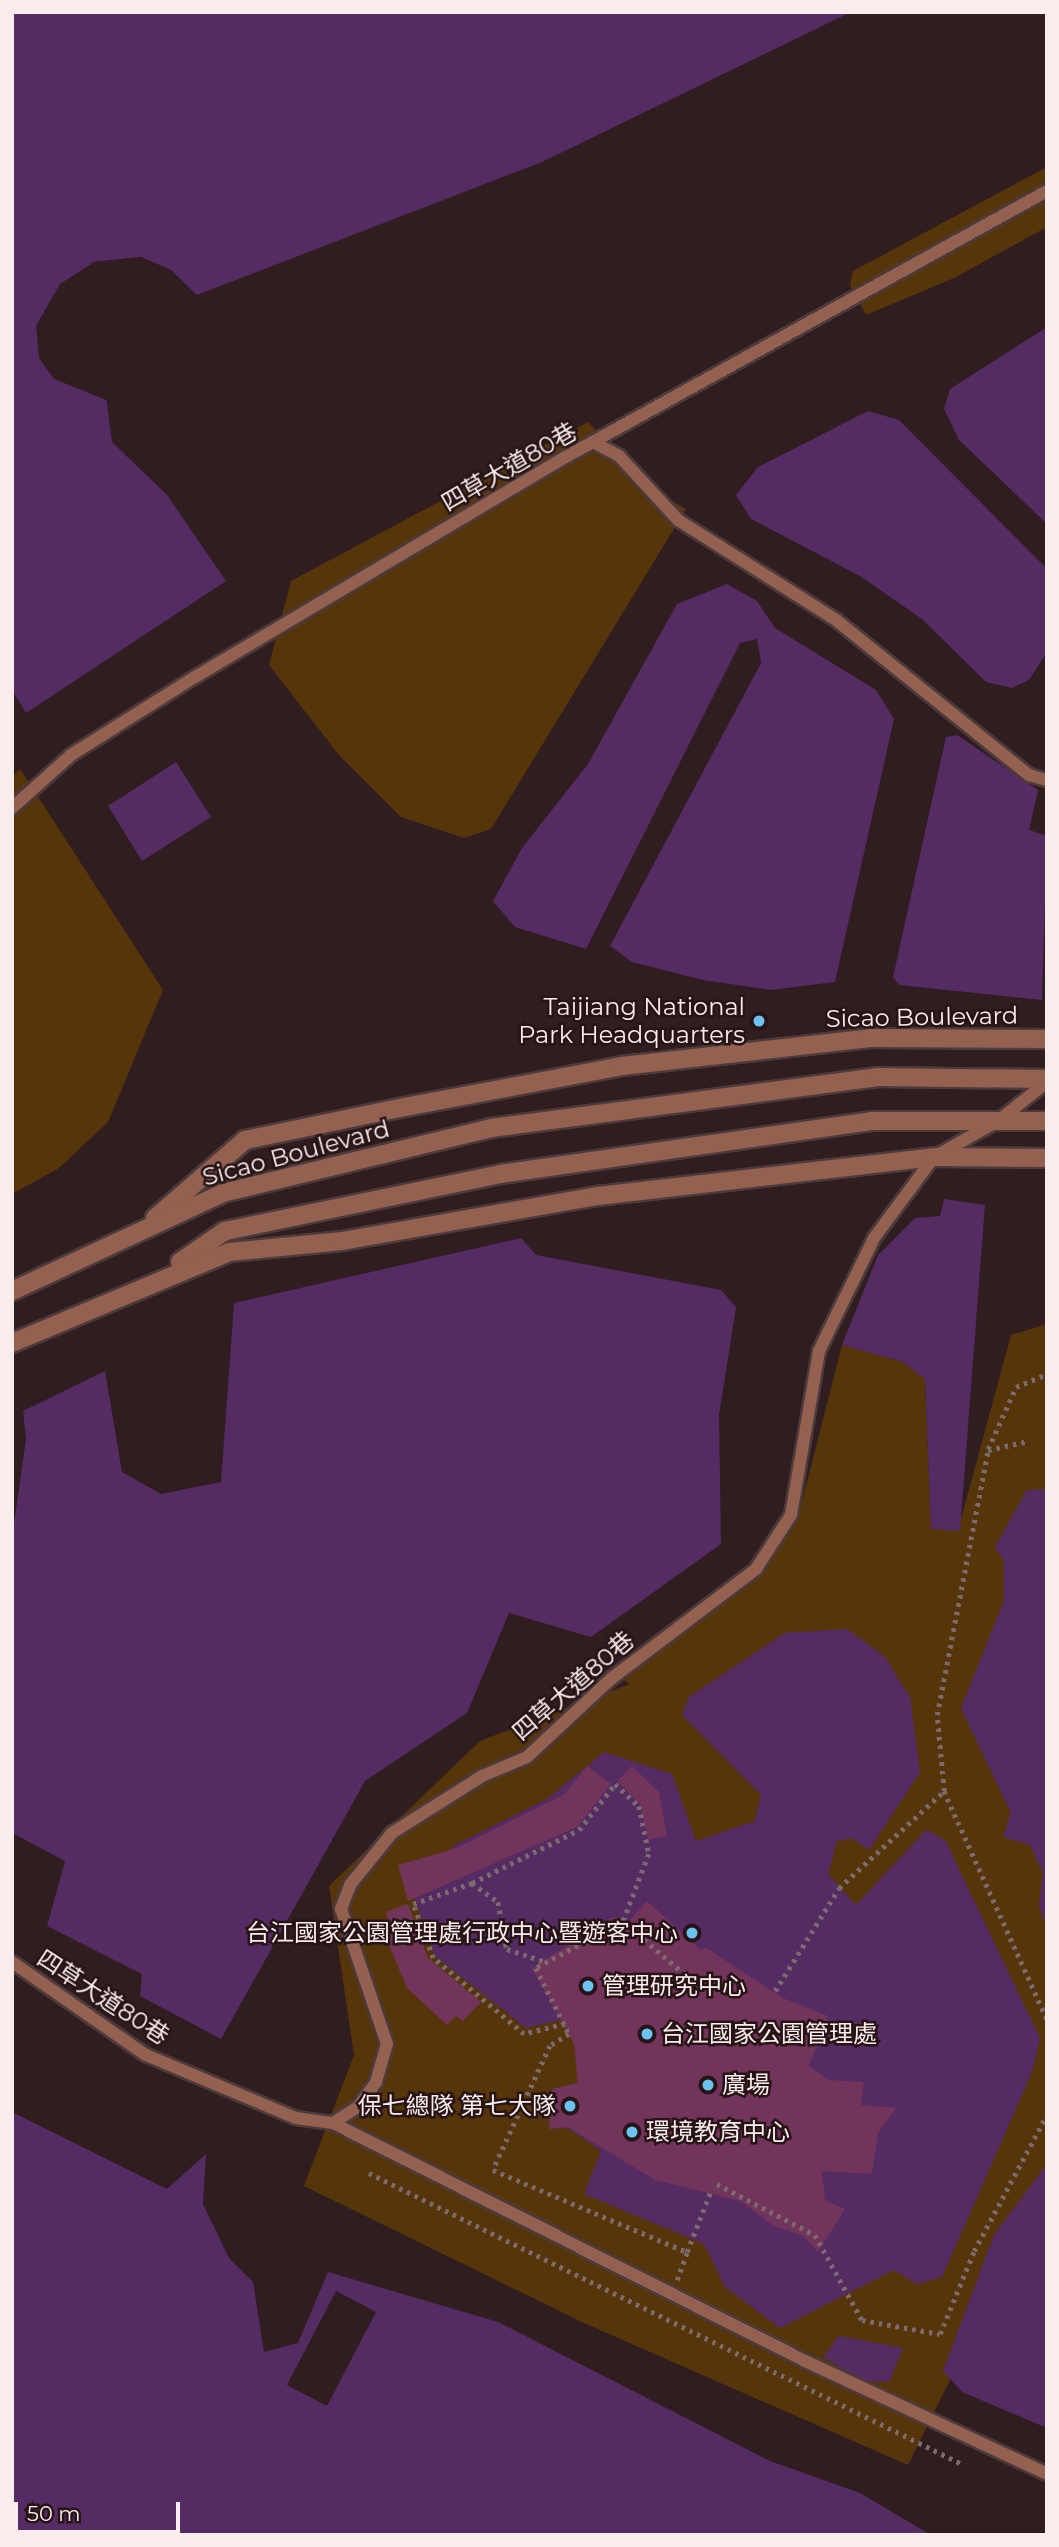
<!DOCTYPE html>
<meta charset="utf-8">
<style>
body{margin:0}
#map{position:relative;width:1059px;height:2547px;overflow:hidden;background:#301d1f;font-family:Montserrat,"Noto Sans TC",sans-serif}
div>[style]{position:absolute}
[style*='--x']{left:calc(var(--x)*1px);top:calc(var(--y)*1px);width:calc(var(--w)*1px);rotate:calc(var(--a)*1deg)}
.green>*{inset:0;background:#57350a}
.water>*{inset:0;background:#542b62}
.pier>*{inset:0;background:#301d1f}
.building>*{inset:0;background:#72345b}
.path>*{height:4.5px;margin-top:-2.25px;transform-origin:0;background:repeating-linear-gradient(90deg,#7c6b6d 0 3.5px,transparent 0 8.5px)}
.roads{filter:drop-shadow(2px 0 #4c3a3c) drop-shadow(-2px 0 #4c3a3c) drop-shadow(0 2px #4c3a3c) drop-shadow(0 -2px #4c3a3c)}
.service>*{height:12px;margin:-6px;padding:0 6px;transform-origin:6px;border-radius:6px;background:#94604f}
.tertiary>*{height:18px;margin:-9px;padding:0 9px;transform-origin:9px;border-radius:9px;background:#94604f}
.dots>*{width:19px;height:19px;translate:-50% -50%;box-sizing:border-box;border:4px solid #261416;border-radius:50%}
span{translate:-50% -50%;white-space:nowrap;text-align:center;line-height:1.15;-webkit-text-stroke:5px #261416;paint-order:stroke}
.street-label{font-size:24px;color:#f9eced}
.poi-label{font-size:24px;color:#f9eced}
.right{translate:-100% -50%;text-align:right}
.left{translate:0 -50%;text-align:left}
.frame{position:absolute;inset:0;border:14px solid #f9eced;pointer-events:none}
.scale{position:absolute;left:14px;top:2502px;width:166px;height:32px;box-sizing:border-box;border:4px solid #f9eced;border-top:0;padding-left:9px;font-size:21px;line-height:24px;white-space:nowrap;color:#f9eced;-webkit-text-stroke:5px #261416;paint-order:stroke}
</style>
<div id="map">
<div class="green">
<div style="clip-path:polygon(1047px 167px,1047px 227px,954px 278px,866px 315px,850px 285px,853px 271px)"></div>
<div style="clip-path:polygon(588px 422px,648px 487px,686px 509px,491px 829px,464px 838px,401px 817px,339px 755px,269px 665px,291px 581px)"></div>
<div style="clip-path:polygon(20px 769px,163px 990px,108px 1122px,59px 1168px,12px 1194px,12px 777px)"></div>
<div style="clip-path:polygon(1047px 1324px,1047px 2183px,908px 2465px,584px 2323px,304px 2186px,354px 2055px,329px 1886px,480px 1741px,630px 1684px,621px 1678px,764px 1571px,798px 1517px,842px 1345px,903px 1362px,925px 1379px,931px 1528px,958px 1530px,1011px 1335px)"></div>
</div>
<div class="water">
<div style="clip-path:polygon(12px 12px,851px 12px,542px 162px,197px 295px,171px 270px,141px 257px,94px 262px,60px 284px,36px 326px,39px 358px,54px 379px,92px 375px,106px 396px,112px 442px,167px 495px,226px 581px,26px 713px,12px 690px)"></div>
<div style="clip-path:polygon(1047px 327px,1047px 524px,959px 440px,944px 409px,950px 389px)"></div>
<div style="clip-path:polygon(868px 411px,899px 420px,1047px 569px,1047px 652px,1029px 680px,1012px 688px,986px 682px,922px 619px,860px 576px,751px 519px,736px 495px,758px 467px)"></div>
<div style="clip-path:polygon(727px 584px,757px 601px,775px 628px,876px 690px,894px 719px,835px 982px,770px 990px,703px 980px,632px 962px,610px 946px,761px 663px,757px 639px,740px 643px,586px 949px,515px 927px,493px 901px,522px 848px,588px 764px,677px 604px)"></div>
<div style="clip-path:polygon(957px 735px,1038px 790px,1029px 830px,1047px 836px,1042px 1000px,899px 985px,893px 977px,946px 737px)"></div>
<div style="clip-path:polygon(176px 762px,211px 817px,142px 861px,108px 806px)"></div>
<div style="clip-path:polygon(944px 1199px,985px 1205px,960px 1531px,931px 1529px,925px 1379px,903px 1362px,842px 1345px,878px 1255px,915px 1218px,940px 1216px)"></div>
<div style="clip-path:polygon(521px 1238px,536px 1255px,721px 1290px,736px 1307px,719px 1415px,721px 1544px,591px 1637px,509px 1613px,467px 1713px,365px 1781px,221px 2039px,140px 1996px,142px 1974px,47px 1926px,65px 1861px,12px 1833px,13px 1531px,26px 1439px,23px 1411px,105px 1371px,122px 1472px,161px 1494px,221px 1482px,234px 1303px)"></div>
<div style="clip-path:polygon(1047px 1489px,1047px 1927px,1039px 1907px,1043px 1872px,1030px 1845px,1003px 1837px,1011px 1813px,961px 1708px,1004px 1601px,1004px 1561px,995px 1547px,1027px 1490px)"></div>
<div style="clip-path:polygon(847px 1629px,884px 1656px,910px 1697px,920px 1772px,869px 1850px,852px 1838px,837px 1841px,828px 1874px,856px 1905px,926px 1830px,945px 1840px,1040px 2038px,1032px 2072px,942px 2277px,917px 2284px,894px 2270px,780px 2328px,725px 2287px,704px 2244px,584px 2194px,601px 2151px,568px 2128px,549px 2129px,552px 2089px,598px 2078px,561px 2020px,526px 2028px,435px 1956px,415px 1899px,453px 1846px,547px 1799px,604px 1752px,672px 1774px,696px 1841px,755px 1821px,761px 1795px,682px 1715px,689px 1697px,785px 1633px)"></div>
<div style="clip-path:polygon(12px 2112px,167px 2189px,206px 2154px,203px 2204px,229px 2258px,253px 2282px,264px 2352px,298px 2343px,328px 2272px,498px 2322px,770px 2461px,860px 2493px,931px 2535px,12px 2535px)"></div>
<div style="clip-path:polygon(1047px 2164px,1047px 2428px,962px 2392px,943px 2371px,994px 2235px)"></div>
<div style="clip-path:polygon(839px 2336px,903px 2348px,889px 2382px,864px 2381px,823px 2357px)"></div>
</div>
<div class="pier">
<div style="clip-path:polygon(141px 257px,171px 270px,198px 299px,169px 273px,140px 261px,95px 265px,80px 275px,94px 262px)"></div>
<div style="clip-path:polygon(50px 367px,56px 375px,93px 372px,111px 402px,54px 379px)"></div>
<div style="clip-path:polygon(336px 2291px,376px 2312px,327px 2406px,287px 2385px)"></div>
</div>
<div class="building">
<div style="clip-path:polygon(587px 1766px,611px 1784px,577px 1827px,408px 1901px,398px 1865px,457px 1848px,565px 1794px)"></div>
<div style="clip-path:polygon(632px 1766px,659px 1792px,667px 1836px,648px 1840px,641px 1805px,617px 1781px)"></div>
<div style="clip-path:polygon(647px 1901px,702px 1951px,705px 1947px,783px 1998px,828px 2016px,809px 2066px,829px 2080px,864px 2082px,861px 2105px,896px 2108px,878px 2133px,872px 2174px,822px 2171px,825px 2200px,845px 2209px,818px 2252px,803px 2236px,774px 2226px,740px 2201px,655px 2180px,568px 2127px,549px 2129px,552px 2089px,578px 2083px,574px 2044px,532px 1968px,613px 1917px,629px 1921px)"></div>
<div style="clip-path:polygon(408px 1904px,428px 1958px,481px 2002px,463px 2021px,456px 2016px,447px 2025px,407px 1988px,381px 1926px,389px 1923px,386px 1912px)"></div>
</div>
<div class="path">
<div style="--x:988;--y:1449;--w:68;--a:-65.7"></div>
<div style="--x:1016;--y:1387;--w:34;--a:-23"></div>
<div style="--x:944;--y:1791;--w:250;--a:65.7"></div>
<div style="--x:472;--y:1883;--w:32;--a:36"></div>
<div style="--x:498;--y:1902;--w:48;--a:79.2"></div>
<div style="--x:507;--y:1949;--w:41;--a:18.4"></div>
<div style="--x:685;--y:1975;--w:82;--a:-139.5"></div>
<div style="--x:623;--y:1922;--w:98;--a:152.1"></div>
<div style="--x:536;--y:1968;--w:74;--a:63.4"></div>
<div style="--x:569;--y:2034;--w:22;--a:148"></div>
<div style="--x:550;--y:2046;--w:136;--a:114.7"></div>
<div style="--x:493;--y:2170;--w:211;--a:22.9"></div>
<div style="--x:687;--y:2252;--w:63;--a:-68.7"></div>
<div style="--x:775;--y:1991;--w:121;--a:-58.1"></div>
<div style="--x:839;--y:1888;--w:143;--a:-42.7"></div>
<div style="--x:944;--y:1791;--w:76;--a:-95.3"></div>
<div style="--x:937;--y:1715;--w:270;--a:-79.1"></div>
<div style="--x:988;--y:1450;--w:42;--a:-12.4"></div>
<div style="--x:565;--y:2024;--w:42;--a:166.3"></div>
<div style="--x:524;--y:2034;--w:119;--a:-140.1"></div>
<div style="--x:433;--y:1958;--w:58;--a:-110.3"></div>
<div style="--x:413;--y:1904;--w:63;--a:-19.6"></div>
<div style="--x:472;--y:1883;--w:119;--a:-26.4"></div>
<div style="--x:579;--y:1830;--w:58;--a:-52"></div>
<div style="--x:615;--y:1784;--w:33;--a:43"></div>
<div style="--x:639;--y:1806;--w:49;--a:78.2"></div>
<div style="--x:649;--y:1854;--w:73;--a:110.9"></div>
<div style="--x:369;--y:2173;--w:663;--a:26.14"></div>
<div style="--x:717;--y:2184;--w:110;--a:27.5"></div>
<div style="--x:815;--y:2235;--w:97;--a:61.1"></div>
<div style="--x:862;--y:2320;--w:79;--a:10.2"></div>
<div style="--x:940;--y:2334;--w:90;--a:-67.7"></div>
<div style="--x:974;--y:2251;--w:155;--a:-61.9"></div>
<div style="--x:677;--y:2280;--w:30;--a:-70"></div>
</div>
<div class="roads">
<div class="service">
<div style="--x:593;--y:442;--w:30;--a:28"></div>
<div style="--x:619;--y:456;--w:87;--a:47.3"></div>
<div style="--x:678;--y:520;--w:187;--a:32.3"></div>
<div style="--x:836;--y:620;--w:248;--a:38.8"></div>
<div style="--x:1029;--y:775;--w:19;--a:16"></div>
<div style="--x:12;--y:808;--w:79;--a:-41.9"></div>
<div style="--x:71;--y:755;--w:146;--a:-32.2"></div>
<div style="--x:195;--y:677;--w:427;--a:-30.7"></div>
<div style="--x:562;--y:459;--w:554;--a:-28.92"></div>
<div style="--x:12;--y:1962;--w:163;--a:34.8"></div>
<div style="--x:146;--y:2055;--w:163;--a:22.8"></div>
<div style="--x:296;--y:2118;--w:37;--a:8"></div>
<div style="--x:333;--y:2123;--w:30;--a:-33"></div>
<div style="--x:358;--y:2107;--w:31;--a:-54"></div>
<div style="--x:376;--y:2082;--w:40;--a:-74"></div>
<div style="--x:387;--y:2044;--w:143;--a:-108.8"></div>
<div style="--x:341;--y:1909;--w:26;--a:-69"></div>
<div style="--x:350;--y:1885;--w:67;--a:-51.1"></div>
<div style="--x:392;--y:1833;--w:107;--a:-32.3"></div>
<div style="--x:482;--y:1776;--w:49;--a:-22.9"></div>
<div style="--x:527;--y:1757;--w:116;--a:-42.9"></div>
<div style="--x:612;--y:1678;--w:181;--a:-37.1"></div>
<div style="--x:756;--y:1569;--w:64;--a:-57.1"></div>
<div style="--x:791;--y:1515;--w:166;--a:-80.3"></div>
<div style="--x:819;--y:1351;--w:126;--a:-64"></div>
<div style="--x:874;--y:1238;--w:101;--a:-53.5"></div>
<div style="--x:934;--y:1157;--w:73;--a:-29.4"></div>
<div style="--x:998;--y:1121;--w:63;--a:-38.5"></div>
<div style="--x:333;--y:2123;--w:526;--a:26.76"></div>
<div style="--x:803;--y:2360;--w:269;--a:25"></div>
</div>
<div class="tertiary">
<div style="--x:155;--y:1218;--w:119;--a:-40.9"></div>
<div style="--x:245;--y:1140;--w:163;--a:-11.7"></div>
<div style="--x:405;--y:1107;--w:221;--a:-10.7"></div>
<div style="--x:622;--y:1066;--w:250;--a:-6.4"></div>
<div style="--x:870;--y:1038;--w:177;--a:0.3"></div>
<div style="--x:180;--y:1262;--w:55;--a:-34.6"></div>
<div style="--x:225;--y:1231;--w:281;--a:-11.7"></div>
<div style="--x:500;--y:1174;--w:375;--a:-8.1"></div>
<div style="--x:871;--y:1121;--w:176;--a:0"></div>
<div style="--x:12;--y:1291;--w:233;--a:-24.9"></div>
<div style="--x:223;--y:1193;--w:276;--a:-13.6"></div>
<div style="--x:491;--y:1128;--w:391;--a:-7.5"></div>
<div style="--x:879;--y:1077;--w:168;--a:0.7"></div>
<div style="--x:12;--y:1343;--w:236;--a:-22.7"></div>
<div style="--x:230;--y:1252;--w:113;--a:-5.6"></div>
<div style="--x:342;--y:1241;--w:260;--a:-10"></div>
<div style="--x:598;--y:1196;--w:338;--a:-6.6"></div>
<div style="--x:934;--y:1157;--w:113;--a:0.5"></div>
</div>
</div>
<div class="dots">
<div style="left:759px;top:1021px;background:#6cc3f2"></div>
<div style="left:692px;top:1933px;background:#6cc3f2"></div>
<div style="left:588px;top:1986px;background:#6cc3f2"></div>
<div style="left:647px;top:2034px;background:#6cc3f2"></div>
<div style="left:708px;top:2085px;background:#6cc3f2"></div>
<div style="left:570px;top:2106px;background:#6cc3f2"></div>
<div style="left:632px;top:2132px;background:#6cc3f2"></div>
</div>
<div class="street-label">
<span style="left:509px;top:467px;rotate:-30deg">四草大道80巷</span>
<span style="left:922px;top:1017px;rotate:-1deg">Sicao Boulevard</span>
<span style="left:296px;top:1153px;rotate:-15deg">Sicao Boulevard</span>
<span style="left:573px;top:1686px;rotate:-41deg">四草大道80巷</span>
<span style="left:103px;top:1997px;rotate:33deg">四草大道80巷</span>
</div>
<div class="poi-label">
<span class="right" style="left:745px;top:1021px">Taijiang National<br>Park Headquarters</span>
<span class="right" style="left:678px;top:1933px">台江國家公園管理處行政中心暨遊客中心</span>
<span class="left" style="left:602px;top:1986px">管理研究中心</span>
<span class="left" style="left:661px;top:2034px">台江國家公園管理處</span>
<span class="left" style="left:722px;top:2085px">廣場</span>
<span class="right" style="left:556px;top:2106px">保七總隊 第七大隊</span>
<span class="left" style="left:646px;top:2132px">環境教育中心</span>
</div>
<div class="frame"></div>
<div class="scale">50 m</div>
</div>
